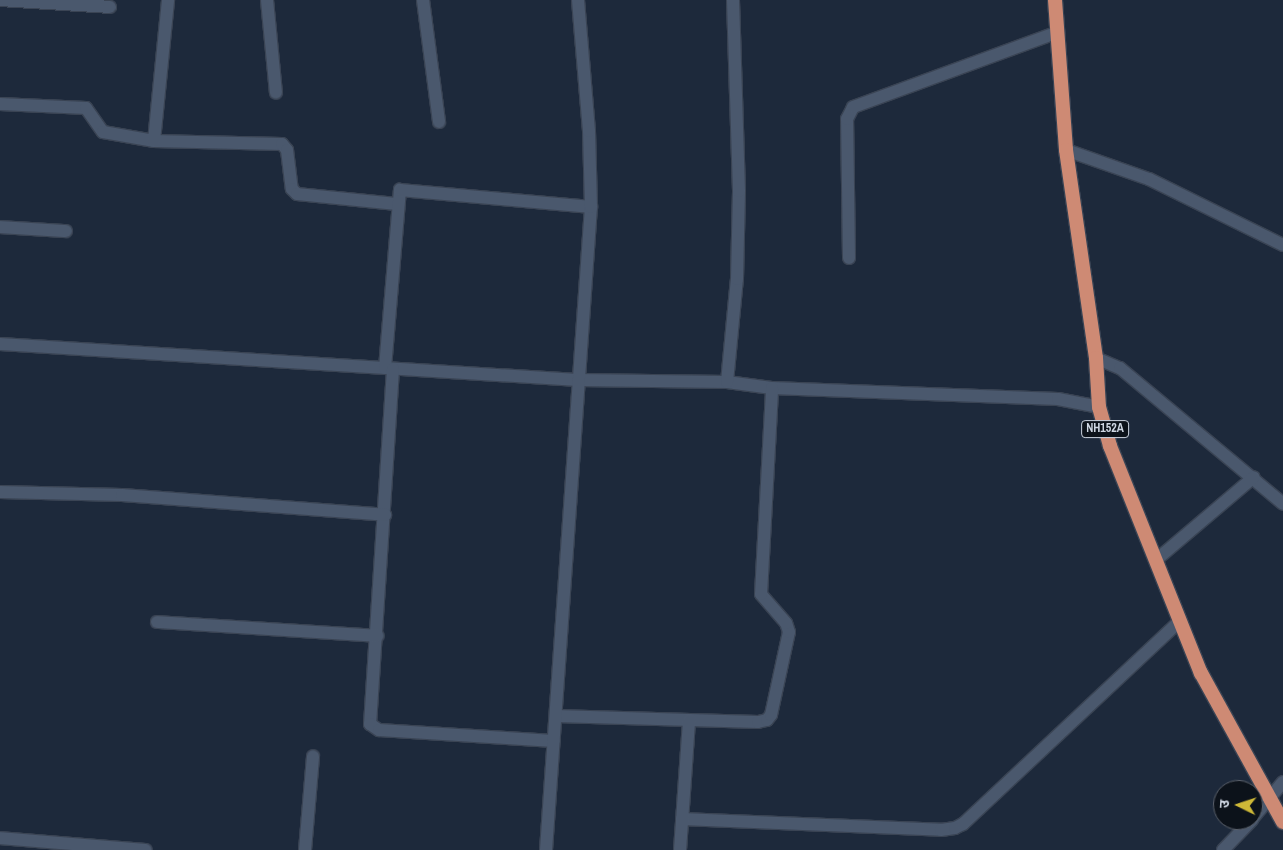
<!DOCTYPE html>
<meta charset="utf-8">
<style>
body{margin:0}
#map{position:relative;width:1283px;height:850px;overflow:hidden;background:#1d293b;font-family:"Archivo Narrow","Noto Sans Devanagari",sans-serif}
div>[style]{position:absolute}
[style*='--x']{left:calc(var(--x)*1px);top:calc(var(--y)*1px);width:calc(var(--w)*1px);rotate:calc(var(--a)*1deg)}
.roads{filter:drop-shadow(1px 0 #3a4454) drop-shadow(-1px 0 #3a4454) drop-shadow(0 1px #3a4454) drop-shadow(0 -1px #3a4454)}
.service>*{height:12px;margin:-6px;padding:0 6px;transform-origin:6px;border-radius:6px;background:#4a586d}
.minor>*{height:12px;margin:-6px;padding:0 6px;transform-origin:6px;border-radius:6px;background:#4a586d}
.tertiary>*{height:12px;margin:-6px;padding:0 6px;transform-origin:6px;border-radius:6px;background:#4a586d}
.trunk>*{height:14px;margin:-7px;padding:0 7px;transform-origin:7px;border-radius:7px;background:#ce8a74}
span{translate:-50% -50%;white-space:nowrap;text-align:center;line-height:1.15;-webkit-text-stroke:5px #0c121a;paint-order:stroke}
.shield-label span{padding:1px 4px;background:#0c121a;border:1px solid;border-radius:4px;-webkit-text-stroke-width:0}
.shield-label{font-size:12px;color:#ced6e2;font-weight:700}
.north{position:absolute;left:1213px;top:780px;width:50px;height:50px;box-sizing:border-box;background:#0c121a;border:1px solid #5a606a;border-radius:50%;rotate:274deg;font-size:14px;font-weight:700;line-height:20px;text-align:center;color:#ced6e2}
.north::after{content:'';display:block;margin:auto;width:18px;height:22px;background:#ceb837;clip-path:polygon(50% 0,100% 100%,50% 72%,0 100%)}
</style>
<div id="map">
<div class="roads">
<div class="service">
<div style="--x:1066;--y:150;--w:88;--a:19.3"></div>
<div style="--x:1149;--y:179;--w:149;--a:26.2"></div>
</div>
<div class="minor">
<div style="--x:0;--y:0;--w:110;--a:3.6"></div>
<div style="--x:267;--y:0;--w:93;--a:84.5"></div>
<div style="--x:423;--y:0;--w:123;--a:82.5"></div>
<div style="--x:0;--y:104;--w:86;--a:2.7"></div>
<div style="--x:86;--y:108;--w:29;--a:55"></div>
<div style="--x:103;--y:132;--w:52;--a:10"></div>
<div style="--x:154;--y:141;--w:128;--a:1.3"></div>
<div style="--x:282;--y:144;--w:8;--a:50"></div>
<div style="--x:287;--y:150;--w:39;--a:83"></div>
<div style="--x:292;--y:189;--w:7;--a:45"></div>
<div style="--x:297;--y:194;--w:100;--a:5.7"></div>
<div style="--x:154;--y:141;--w:142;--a:-84.3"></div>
<div style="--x:0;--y:227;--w:66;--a:3.5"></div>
<div style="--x:849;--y:258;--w:139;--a:-90.8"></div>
<div style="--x:847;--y:119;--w:13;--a:-63"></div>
<div style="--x:853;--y:107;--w:218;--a:-20.1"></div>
<div style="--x:0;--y:344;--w:579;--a:3.56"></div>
<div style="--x:578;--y:380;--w:149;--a:0.8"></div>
<div style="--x:727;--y:382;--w:45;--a:7.6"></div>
<div style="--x:772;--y:388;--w:286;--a:2.2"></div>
<div style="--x:1058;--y:399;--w:42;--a:11"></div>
<div style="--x:1096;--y:358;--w:26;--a:23"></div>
<div style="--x:1120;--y:368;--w:212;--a:39.8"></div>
<div style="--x:385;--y:368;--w:179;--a:-85.2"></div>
<div style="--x:400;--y:190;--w:192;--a:5.1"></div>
<div style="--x:393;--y:369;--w:356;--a:93.7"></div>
<div style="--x:370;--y:724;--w:11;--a:34"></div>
<div style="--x:379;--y:730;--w:175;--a:3.6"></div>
<div style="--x:727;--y:382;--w:103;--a:-84.5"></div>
<div style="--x:737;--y:279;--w:88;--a:-88.7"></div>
<div style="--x:739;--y:191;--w:191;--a:-91.8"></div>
<div style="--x:0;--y:492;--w:122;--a:1.4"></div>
<div style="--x:122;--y:495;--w:264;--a:4.3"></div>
<div style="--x:1156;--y:560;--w:128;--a:-40.3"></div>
<div style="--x:157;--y:622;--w:221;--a:3.6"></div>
<div style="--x:556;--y:716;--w:202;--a:1.7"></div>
<div style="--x:758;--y:722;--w:9;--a:-13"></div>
<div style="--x:767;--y:720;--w:6;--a:-51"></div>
<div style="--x:771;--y:715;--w:85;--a:-77.8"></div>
<div style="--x:789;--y:632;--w:9;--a:-108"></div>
<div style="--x:786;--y:623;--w:38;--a:-131"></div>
<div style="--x:761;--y:594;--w:206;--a:-86.9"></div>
<div style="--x:682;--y:819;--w:259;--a:2.4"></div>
<div style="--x:941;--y:830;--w:14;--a:-8"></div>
<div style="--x:955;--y:828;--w:9;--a:-27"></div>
<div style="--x:963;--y:824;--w:297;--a:-43.1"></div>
<div style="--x:0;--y:838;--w:146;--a:4.7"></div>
<div style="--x:305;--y:850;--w:94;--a:-85.1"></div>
<div style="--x:546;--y:850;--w:645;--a:-86"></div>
<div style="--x:591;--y:207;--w:76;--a:-91.5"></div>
<div style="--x:589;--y:131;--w:131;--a:-94.8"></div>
<div style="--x:680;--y:850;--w:130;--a:-86"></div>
</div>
<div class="tertiary">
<div style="--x:1253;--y:818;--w:47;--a:-50.2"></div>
<div style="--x:1223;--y:850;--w:42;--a:-46"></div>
</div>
<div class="trunk">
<div style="--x:1055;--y:0;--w:150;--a:85.8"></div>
<div style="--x:1066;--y:150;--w:210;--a:81.8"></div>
<div style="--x:1096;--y:358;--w:49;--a:86.5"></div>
<div style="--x:1099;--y:407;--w:41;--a:74.2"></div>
<div style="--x:1110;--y:446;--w:245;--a:68.2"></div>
<div style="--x:1201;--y:673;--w:170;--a:61.2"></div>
</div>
</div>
<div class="shield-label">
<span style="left:1105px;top:429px">NH152A</span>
</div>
<div class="north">उ</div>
</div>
